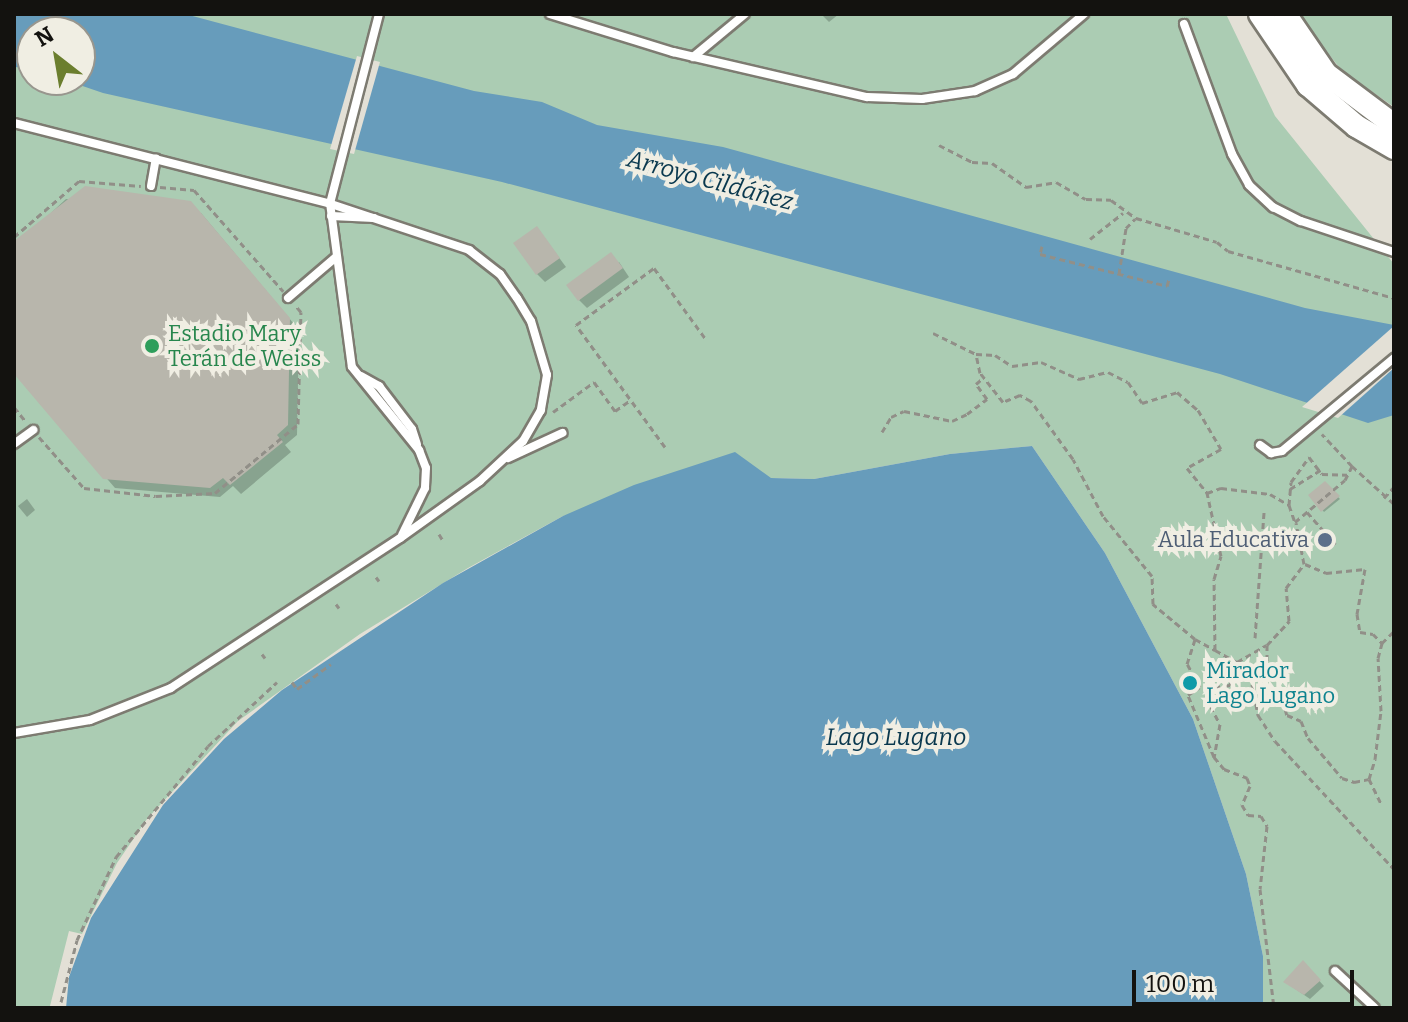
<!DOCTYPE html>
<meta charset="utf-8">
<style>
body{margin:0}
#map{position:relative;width:1408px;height:1022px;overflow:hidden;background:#e3e0d6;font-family:Bitter,serif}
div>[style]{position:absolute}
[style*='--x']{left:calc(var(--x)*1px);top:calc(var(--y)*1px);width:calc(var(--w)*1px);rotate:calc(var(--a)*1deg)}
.green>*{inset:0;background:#abccb3}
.water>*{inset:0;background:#679cbb}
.pier>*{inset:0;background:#e3e0d6}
.shadow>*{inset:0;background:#0003}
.building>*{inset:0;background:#b8b6ac}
.path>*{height:3px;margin-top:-1.5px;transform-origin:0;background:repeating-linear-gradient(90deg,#918f88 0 6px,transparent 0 10px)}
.roads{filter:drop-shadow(2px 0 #7d7b71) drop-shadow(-2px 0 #7d7b71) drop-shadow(0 2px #7d7b71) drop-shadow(0 -2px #7d7b71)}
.service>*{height:8px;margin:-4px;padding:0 4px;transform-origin:4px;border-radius:4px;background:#fff}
.secondary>*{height:22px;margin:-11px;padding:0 11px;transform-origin:11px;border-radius:11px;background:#fff}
.dots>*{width:22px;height:22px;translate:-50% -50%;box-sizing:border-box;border:4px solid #f0eee3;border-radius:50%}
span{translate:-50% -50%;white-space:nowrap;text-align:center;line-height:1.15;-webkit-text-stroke:8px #f0eee3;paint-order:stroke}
.leisure-label{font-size:22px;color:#27864d}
.left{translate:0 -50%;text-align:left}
.service-label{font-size:22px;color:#4e5e75}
.right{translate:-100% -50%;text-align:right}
.culture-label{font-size:22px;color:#0d838f}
.water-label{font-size:24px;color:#09384e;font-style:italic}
.frame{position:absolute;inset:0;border:16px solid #13120f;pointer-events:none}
.north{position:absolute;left:16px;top:16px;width:80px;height:80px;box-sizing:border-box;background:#f0eee3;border:2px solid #98968e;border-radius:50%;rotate:329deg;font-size:22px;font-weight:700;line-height:32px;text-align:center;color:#13120f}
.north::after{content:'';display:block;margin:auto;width:28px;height:36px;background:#6b7e2e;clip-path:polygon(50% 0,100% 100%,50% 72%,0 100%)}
.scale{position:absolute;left:1132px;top:970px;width:222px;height:36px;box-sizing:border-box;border:4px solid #13120f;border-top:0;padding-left:10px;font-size:24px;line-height:28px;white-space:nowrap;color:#13120f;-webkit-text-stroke:6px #f0eee3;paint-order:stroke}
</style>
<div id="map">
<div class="green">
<div style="clip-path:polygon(evenodd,14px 14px,1226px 14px,1275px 116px,1394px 264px,1394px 1008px,1263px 1008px,1263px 956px,1246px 874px,1193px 719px,1105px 553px,1032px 446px,950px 454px,814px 479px,771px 478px,563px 516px,468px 568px,360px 634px,238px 721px,147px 819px,117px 863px,82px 934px,69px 931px,50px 1006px,14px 1008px,14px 14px,32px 32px,80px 32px,80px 80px,32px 80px,32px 32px)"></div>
<div style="clip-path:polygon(1297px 14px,1394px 14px,1394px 107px,1342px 71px)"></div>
</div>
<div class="water">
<div style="clip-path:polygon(14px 14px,185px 14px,474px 91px,542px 102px,597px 125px,723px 147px,1305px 308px,1394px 325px,1394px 415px,1368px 423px,1220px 374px,502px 182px,103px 93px,65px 80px,80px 80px,80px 32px,32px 32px,32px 68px,14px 67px)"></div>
<div style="clip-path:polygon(1032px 446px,1105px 553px,1193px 719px,1246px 874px,1263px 956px,1263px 1008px,66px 1008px,69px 977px,91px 918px,163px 805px,224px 739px,282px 690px,443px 583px,563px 516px,634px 485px,735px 452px,771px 478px,814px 479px,950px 454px)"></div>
</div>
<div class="pier">
<div style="clip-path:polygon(357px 56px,380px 62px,354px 154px,330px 149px)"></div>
<div style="clip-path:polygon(1394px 326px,1394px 368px,1338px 418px,1302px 407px)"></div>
</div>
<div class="shadow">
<div style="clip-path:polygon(821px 14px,839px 14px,829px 22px)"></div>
<div style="clip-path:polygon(66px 199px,201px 213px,299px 330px,297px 435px,285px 445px,291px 452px,241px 494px,233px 486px,220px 497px,115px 488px,14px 371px,14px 247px)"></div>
<div style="clip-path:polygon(537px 228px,566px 267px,545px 282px,537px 274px)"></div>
<div style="clip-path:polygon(619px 262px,629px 277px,587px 308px,579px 300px)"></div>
<div style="clip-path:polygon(1325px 484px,1340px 499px,1324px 512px,1311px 496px)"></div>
<div style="clip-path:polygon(27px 499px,35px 510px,27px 517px,18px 506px)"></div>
<div style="clip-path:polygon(1303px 963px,1324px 986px,1310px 999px,1291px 986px)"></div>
</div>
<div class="building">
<div style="clip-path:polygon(85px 186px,191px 201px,290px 318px,288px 425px,277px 435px,283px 442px,230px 485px,223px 478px,210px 488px,103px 479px,14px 374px,14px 241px)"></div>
<div style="clip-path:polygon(537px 226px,560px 258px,536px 275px,513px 243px)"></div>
<div style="clip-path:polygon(611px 252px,623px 268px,578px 301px,566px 285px)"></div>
<div style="clip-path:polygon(1325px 481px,1340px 496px,1321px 512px,1308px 495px)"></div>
<div style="clip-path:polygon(1303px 960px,1321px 980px,1304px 995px,1283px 982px)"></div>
</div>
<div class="path">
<div style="--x:939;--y:145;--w:37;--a:27"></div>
<div style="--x:972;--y:162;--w:20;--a:3"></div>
<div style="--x:992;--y:163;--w:42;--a:35.2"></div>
<div style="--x:1026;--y:187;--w:30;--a:-9"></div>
<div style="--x:1056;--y:182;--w:34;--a:30"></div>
<div style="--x:1086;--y:199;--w:25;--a:2"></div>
<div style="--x:1111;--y:200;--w:31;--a:36"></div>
<div style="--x:1136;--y:218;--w:84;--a:16.5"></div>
<div style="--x:1217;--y:242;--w:14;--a:39"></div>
<div style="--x:1228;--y:251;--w:173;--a:15.8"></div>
<div style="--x:160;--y:187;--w:34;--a:5"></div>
<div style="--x:194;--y:190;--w:135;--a:48.6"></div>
<div style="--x:14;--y:237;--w:86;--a:-40.7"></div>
<div style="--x:79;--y:181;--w:62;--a:4.6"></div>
<div style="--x:1090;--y:239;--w:42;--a:-38.2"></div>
<div style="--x:1042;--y:246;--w:8;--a:104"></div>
<div style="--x:1040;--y:254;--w:131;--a:14.1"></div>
<div style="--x:1167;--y:286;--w:7;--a:-74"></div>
<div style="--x:1119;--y:274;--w:47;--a:-81.3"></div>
<div style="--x:1126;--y:228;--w:13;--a:-45"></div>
<div style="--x:933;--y:333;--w:48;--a:26"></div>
<div style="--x:14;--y:407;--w:19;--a:51"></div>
<div style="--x:553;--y:412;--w:51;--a:-36.2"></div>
<div style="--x:594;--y:382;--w:36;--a:54"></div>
<div style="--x:615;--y:411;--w:19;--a:-35"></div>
<div style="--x:882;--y:432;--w:17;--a:-59"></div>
<div style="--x:891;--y:417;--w:14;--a:-25"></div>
<div style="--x:904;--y:411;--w:49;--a:11.8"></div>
<div style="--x:952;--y:421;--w:17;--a:-25"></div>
<div style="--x:967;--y:414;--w:25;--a:-37"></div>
<div style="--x:987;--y:399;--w:19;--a:-126"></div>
<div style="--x:976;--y:384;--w:9;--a:-41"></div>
<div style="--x:39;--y:437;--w:68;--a:48.6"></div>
<div style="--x:84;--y:488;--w:72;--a:6.3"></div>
<div style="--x:156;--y:496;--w:59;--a:-2.9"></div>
<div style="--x:215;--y:493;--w:108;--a:-39.7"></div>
<div style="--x:298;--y:424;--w:112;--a:-88.5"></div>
<div style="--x:301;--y:312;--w:8;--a:-130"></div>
<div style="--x:665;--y:447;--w:151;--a:-126.1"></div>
<div style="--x:576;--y:325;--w:97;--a:-36.2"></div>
<div style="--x:654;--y:268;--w:87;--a:53.9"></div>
<div style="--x:1352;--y:466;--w:57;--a:42.1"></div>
<div style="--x:1290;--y:489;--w:36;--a:-32"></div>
<div style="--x:1384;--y:498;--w:15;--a:-48"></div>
<div style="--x:1289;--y:505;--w:23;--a:-85"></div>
<div style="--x:1291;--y:482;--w:31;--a:-54"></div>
<div style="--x:1309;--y:457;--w:21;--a:53"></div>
<div style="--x:1322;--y:474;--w:25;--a:2"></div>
<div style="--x:1307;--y:512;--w:43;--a:48.8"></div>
<div style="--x:439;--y:534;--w:6;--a:59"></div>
<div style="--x:1305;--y:564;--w:23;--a:23"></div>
<div style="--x:1326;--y:573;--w:39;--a:-6"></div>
<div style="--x:1365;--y:569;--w:46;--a:100.1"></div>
<div style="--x:1357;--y:614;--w:18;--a:81"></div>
<div style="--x:1360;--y:632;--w:13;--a:9"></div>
<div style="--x:1373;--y:634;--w:13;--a:45"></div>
<div style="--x:376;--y:577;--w:5;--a:53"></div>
<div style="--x:336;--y:604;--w:5;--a:53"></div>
<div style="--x:1255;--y:638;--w:127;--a:-85.9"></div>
<div style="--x:1195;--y:639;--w:55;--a:-140.2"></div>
<div style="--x:1153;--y:604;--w:28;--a:-92"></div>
<div style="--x:1152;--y:576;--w:77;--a:-129.2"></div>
<div style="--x:1103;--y:516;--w:64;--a:-117.8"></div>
<div style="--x:1073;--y:459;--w:72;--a:-125.9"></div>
<div style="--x:1031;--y:401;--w:13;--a:-151"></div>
<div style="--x:1020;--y:395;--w:18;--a:158"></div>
<div style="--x:1003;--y:402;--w:37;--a:-128"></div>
<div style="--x:980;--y:373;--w:19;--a:-102"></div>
<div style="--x:976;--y:354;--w:19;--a:3"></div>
<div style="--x:995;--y:355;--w:20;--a:33"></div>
<div style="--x:1012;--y:366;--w:29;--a:-8"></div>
<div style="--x:1041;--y:362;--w:42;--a:24.1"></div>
<div style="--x:1079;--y:379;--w:30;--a:-14"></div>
<div style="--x:1108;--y:372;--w:22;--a:27"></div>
<div style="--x:1128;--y:382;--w:25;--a:56"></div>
<div style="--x:1142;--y:403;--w:37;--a:-17"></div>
<div style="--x:1177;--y:392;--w:28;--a:41"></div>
<div style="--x:1198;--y:410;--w:45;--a:59.5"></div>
<div style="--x:1221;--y:449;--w:39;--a:151"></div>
<div style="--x:1187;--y:468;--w:32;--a:51"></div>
<div style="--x:1267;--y:645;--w:21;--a:90"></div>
<div style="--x:1267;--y:666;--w:18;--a:52"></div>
<div style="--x:1278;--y:680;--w:36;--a:76"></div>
<div style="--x:1287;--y:715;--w:15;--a:23"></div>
<div style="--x:1301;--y:721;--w:18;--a:68"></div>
<div style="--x:1308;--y:738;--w:52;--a:49.6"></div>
<div style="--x:1342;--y:778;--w:13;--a:18"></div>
<div style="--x:1354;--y:782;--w:15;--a:-11"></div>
<div style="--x:1369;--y:779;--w:21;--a:-73"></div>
<div style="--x:1375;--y:759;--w:48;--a:-82.9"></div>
<div style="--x:1381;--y:711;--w:53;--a:-93.2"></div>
<div style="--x:1378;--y:658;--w:16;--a:-75"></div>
<div style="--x:1382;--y:643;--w:17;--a:-45"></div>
<div style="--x:1215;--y:650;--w:25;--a:29"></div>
<div style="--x:1237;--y:662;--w:24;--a:107"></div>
<div style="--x:1230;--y:685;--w:18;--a:171"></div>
<div style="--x:1212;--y:688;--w:11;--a:124"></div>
<div style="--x:1206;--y:697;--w:30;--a:63"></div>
<div style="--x:1220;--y:724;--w:34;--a:100"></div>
<div style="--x:1214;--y:757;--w:67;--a:-112.8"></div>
<div style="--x:1188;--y:695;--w:14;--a:-34"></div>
<div style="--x:1200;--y:687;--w:26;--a:-119"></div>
<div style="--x:1187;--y:664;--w:26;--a:-72"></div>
<div style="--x:1195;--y:639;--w:23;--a:29"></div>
<div style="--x:1215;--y:650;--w:71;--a:-90.8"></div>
<div style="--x:1214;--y:579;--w:24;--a:-73"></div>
<div style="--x:1221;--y:556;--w:65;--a:-102.5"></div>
<div style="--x:1207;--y:493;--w:15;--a:-20"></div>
<div style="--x:1221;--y:488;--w:49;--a:7"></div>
<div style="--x:1270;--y:494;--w:22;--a:30"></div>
<div style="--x:1289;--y:505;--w:18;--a:71"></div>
<div style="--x:1295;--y:522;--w:65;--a:-40"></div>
<div style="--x:1345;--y:480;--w:16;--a:-63"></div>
<div style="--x:1352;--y:466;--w:44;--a:-133.2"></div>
<div style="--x:262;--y:654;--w:5;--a:53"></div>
<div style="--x:1237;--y:662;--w:34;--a:-30"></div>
<div style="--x:1267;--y:645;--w:33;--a:-47"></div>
<div style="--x:1289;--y:621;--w:33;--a:-95"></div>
<div style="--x:1286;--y:588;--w:30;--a:-53"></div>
<div style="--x:1304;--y:564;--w:42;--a:-101"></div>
<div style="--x:292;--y:682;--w:9;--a:54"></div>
<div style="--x:297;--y:689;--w:42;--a:-36.3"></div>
<div style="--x:1252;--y:684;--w:32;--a:79"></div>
<div style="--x:1258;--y:715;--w:31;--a:57"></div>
<div style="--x:1275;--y:741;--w:175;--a:47.1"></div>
<div style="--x:1214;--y:757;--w:16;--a:50"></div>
<div style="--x:1224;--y:769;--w:25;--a:21"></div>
<div style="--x:1247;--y:778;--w:9;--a:69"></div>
<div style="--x:1250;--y:786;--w:21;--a:113"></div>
<div style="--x:1242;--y:805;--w:12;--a:59"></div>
<div style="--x:1248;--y:815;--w:13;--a:4"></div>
<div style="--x:1261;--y:816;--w:12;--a:59"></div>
<div style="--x:1267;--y:826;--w:63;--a:96.3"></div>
<div style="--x:1260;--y:889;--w:120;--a:83.3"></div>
<div style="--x:1369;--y:779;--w:28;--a:64"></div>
<div style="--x:61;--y:1002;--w:64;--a:-75.5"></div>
<div style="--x:77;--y:940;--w:92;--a:-64.8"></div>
<div style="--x:116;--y:857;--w:144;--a:-50.3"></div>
<div style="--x:208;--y:746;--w:94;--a:-42.8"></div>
</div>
<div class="roads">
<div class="service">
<div style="--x:379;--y:14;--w:195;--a:104.5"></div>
<div style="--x:330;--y:203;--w:165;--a:82.4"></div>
<div style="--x:352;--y:367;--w:107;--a:51.1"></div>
<div style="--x:419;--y:450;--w:19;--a:69"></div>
<div style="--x:426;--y:468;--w:20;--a:93"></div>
<div style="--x:425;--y:488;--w:52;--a:116.1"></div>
<div style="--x:550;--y:14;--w:129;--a:17.2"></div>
<div style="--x:673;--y:52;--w:199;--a:13.1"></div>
<div style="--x:867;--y:97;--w:55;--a:2.1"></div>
<div style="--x:922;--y:99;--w:54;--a:-8.6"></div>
<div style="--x:975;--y:91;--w:42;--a:-24.1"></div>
<div style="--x:1013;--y:74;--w:93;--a:-40.2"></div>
<div style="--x:1184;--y:24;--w:139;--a:69.7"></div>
<div style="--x:1232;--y:154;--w:35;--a:61"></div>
<div style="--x:1249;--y:185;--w:33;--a:43"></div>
<div style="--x:1273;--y:207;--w:31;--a:27"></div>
<div style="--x:1301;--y:221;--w:98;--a:18.4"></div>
<div style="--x:693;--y:57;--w:67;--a:-39.6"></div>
<div style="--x:14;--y:123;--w:324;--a:14.3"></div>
<div style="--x:328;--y:203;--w:149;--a:18.4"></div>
<div style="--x:469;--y:250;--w:39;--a:38"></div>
<div style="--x:500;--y:274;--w:29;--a:55"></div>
<div style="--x:517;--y:298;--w:27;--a:59"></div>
<div style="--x:531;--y:321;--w:56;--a:73.5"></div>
<div style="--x:547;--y:375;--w:36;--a:100"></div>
<div style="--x:541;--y:410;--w:36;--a:120"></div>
<div style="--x:523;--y:441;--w:59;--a:137.1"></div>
<div style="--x:480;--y:481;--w:98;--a:144.5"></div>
<div style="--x:400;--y:538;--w:274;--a:146.8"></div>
<div style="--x:171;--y:688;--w:87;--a:158.4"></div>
<div style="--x:90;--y:720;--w:77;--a:170.3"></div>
<div style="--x:151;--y:186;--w:28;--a:-80"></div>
<div style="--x:331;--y:216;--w:43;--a:2.7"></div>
<div style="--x:288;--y:298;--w:63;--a:-40.5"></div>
<div style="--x:361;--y:376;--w:21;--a:29"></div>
<div style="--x:379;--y:386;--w:54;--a:52.5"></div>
<div style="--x:412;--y:429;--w:16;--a:72"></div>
<div style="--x:14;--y:444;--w:24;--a:-36"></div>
<div style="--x:1260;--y:445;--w:14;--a:36"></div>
<div style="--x:1271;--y:453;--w:11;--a:-10"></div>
<div style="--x:1282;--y:451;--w:146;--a:-39.7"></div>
<div style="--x:508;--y:458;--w:60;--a:-24.8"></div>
<div style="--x:1335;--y:971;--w:54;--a:42.8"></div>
</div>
<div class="secondary">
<div style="--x:1260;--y:14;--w:86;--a:55.9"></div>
<div style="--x:1308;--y:85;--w:63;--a:40.5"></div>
<div style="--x:1356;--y:126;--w:44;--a:30.1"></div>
<div style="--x:1285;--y:14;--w:73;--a:55.7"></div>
<div style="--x:1326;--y:74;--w:85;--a:36.9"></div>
</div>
</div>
<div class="dots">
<div style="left:152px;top:346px;background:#2e9e5b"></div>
<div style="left:1325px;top:540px;background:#5c6f8a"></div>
<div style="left:1190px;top:683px;background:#0f9aa8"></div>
</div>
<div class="leisure-label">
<span class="left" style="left:168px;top:346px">Estadio Mary<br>Terán de Weiss</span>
</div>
<div class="service-label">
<span class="right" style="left:1309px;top:540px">Aula Educativa</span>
</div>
<div class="culture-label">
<span class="left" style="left:1206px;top:683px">Mirador<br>Lago Lugano</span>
</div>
<div class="water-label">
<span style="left:710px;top:181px;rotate:15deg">Arroyo Cildáñez</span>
<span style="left:896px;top:738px">Lago Lugano</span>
</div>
<div class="frame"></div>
<div class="north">N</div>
<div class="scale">100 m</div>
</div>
